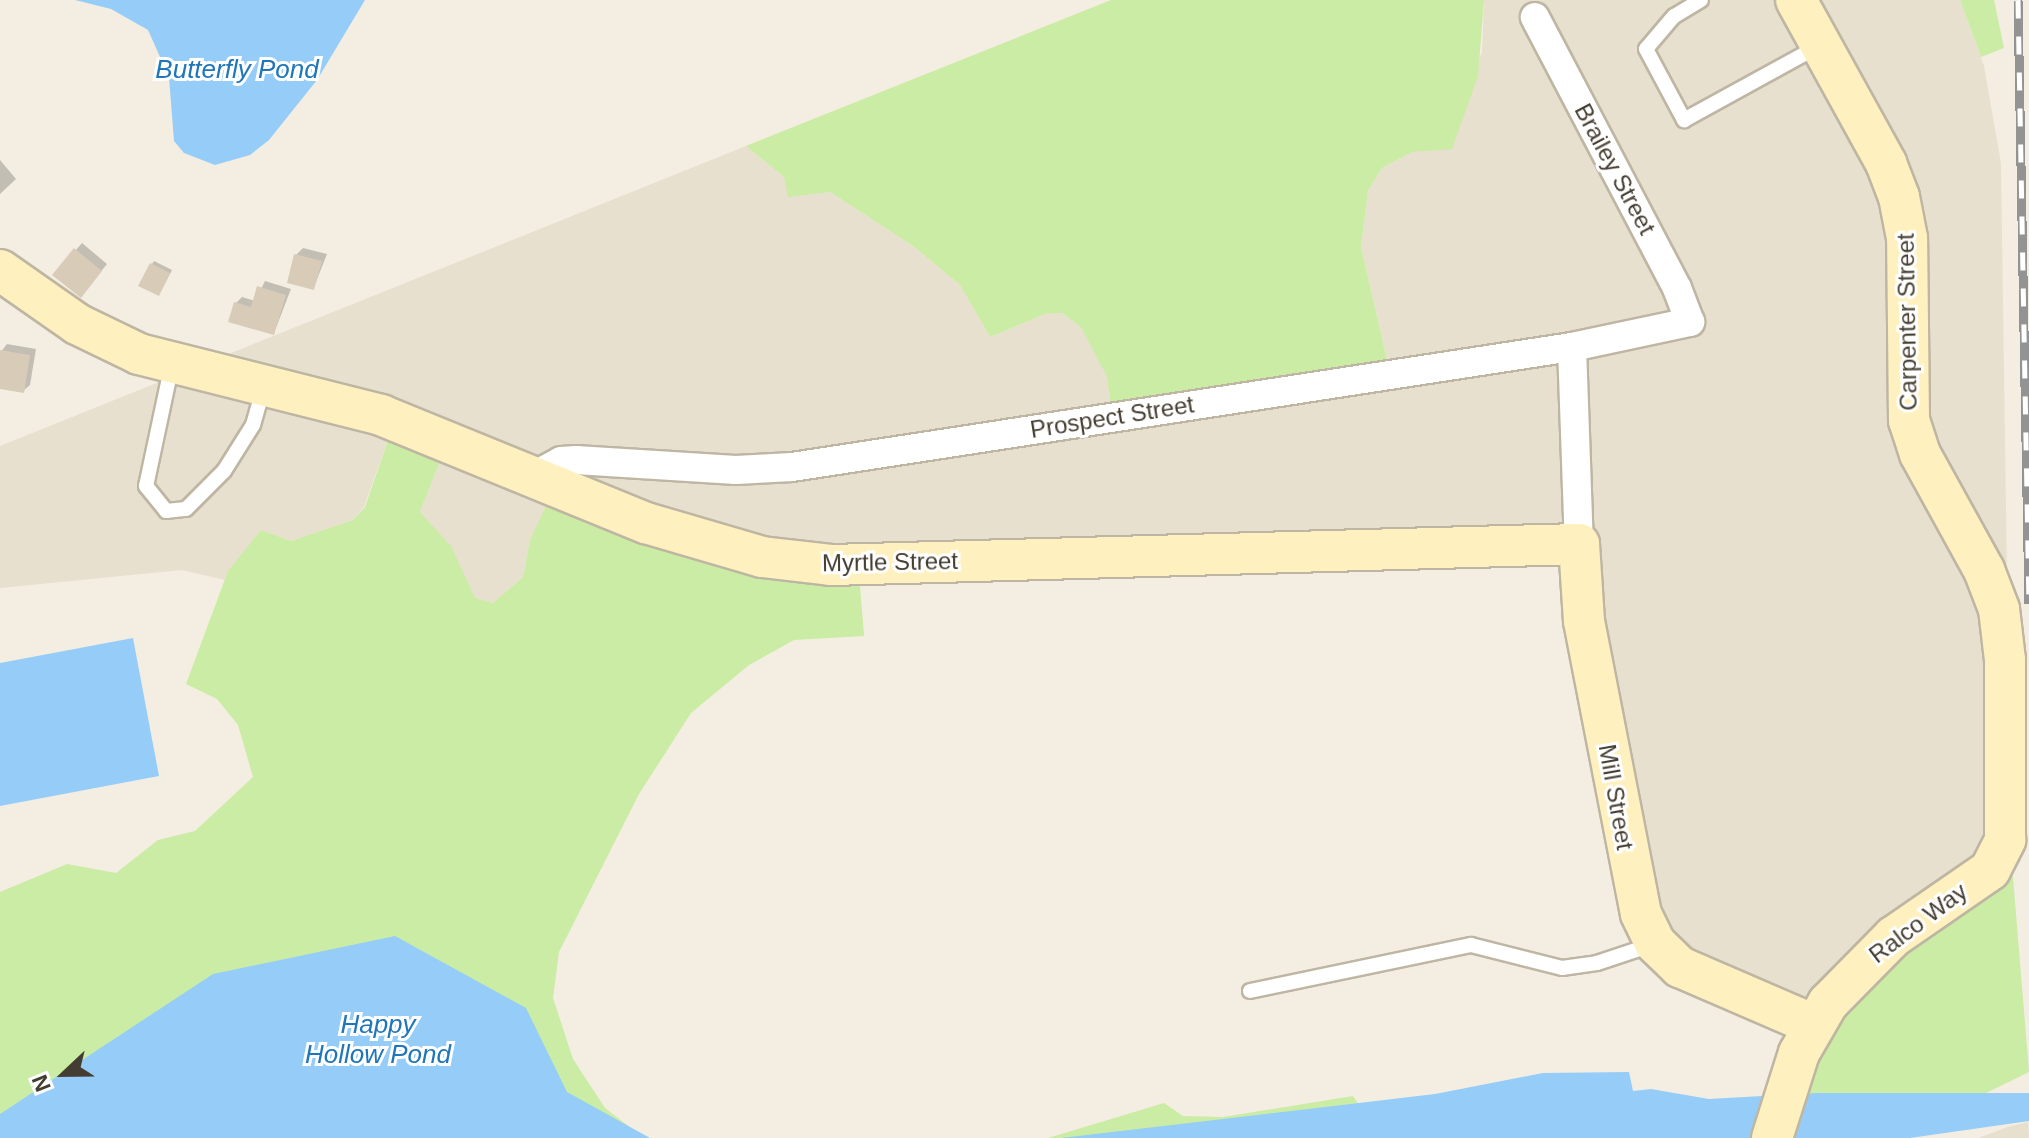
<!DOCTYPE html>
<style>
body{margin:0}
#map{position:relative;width:2029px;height:1138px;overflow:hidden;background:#f3eee1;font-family:Arial,sans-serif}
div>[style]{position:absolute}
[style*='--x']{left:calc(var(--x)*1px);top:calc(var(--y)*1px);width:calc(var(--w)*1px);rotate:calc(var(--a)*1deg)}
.residential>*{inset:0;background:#e7e0ce}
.green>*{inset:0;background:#caeca4}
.water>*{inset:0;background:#95cdf8}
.shadow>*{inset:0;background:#0003}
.building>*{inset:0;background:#d8ccb8}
.roads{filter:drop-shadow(2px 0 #beb6a3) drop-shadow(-2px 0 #beb6a3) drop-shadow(0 2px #beb6a3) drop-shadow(0 -2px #beb6a3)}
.lane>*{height:14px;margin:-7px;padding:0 7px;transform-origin:7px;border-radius:7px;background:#fff}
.street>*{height:28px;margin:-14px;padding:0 14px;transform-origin:14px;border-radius:14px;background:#fff}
.secondary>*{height:40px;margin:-20px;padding:0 20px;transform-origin:20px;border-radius:20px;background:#fff1bf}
.rail>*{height:9px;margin-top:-4.5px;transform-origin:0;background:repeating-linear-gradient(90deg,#fff 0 18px,#939393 0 36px);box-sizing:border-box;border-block:2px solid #939393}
span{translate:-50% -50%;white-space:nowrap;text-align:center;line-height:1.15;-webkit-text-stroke:6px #fff;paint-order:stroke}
.street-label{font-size:24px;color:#443d31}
.water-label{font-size:26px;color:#2076ba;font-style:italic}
.north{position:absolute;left:24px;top:1034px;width:80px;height:80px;-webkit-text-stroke:6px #fff;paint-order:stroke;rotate:248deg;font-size:22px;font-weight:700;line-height:32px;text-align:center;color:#443d31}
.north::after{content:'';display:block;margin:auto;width:28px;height:36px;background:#443d31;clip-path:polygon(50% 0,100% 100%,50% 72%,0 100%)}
</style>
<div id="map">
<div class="residential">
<div style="clip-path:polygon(1484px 0,1960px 0,1984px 66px,2001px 163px,2011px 853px,1813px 1029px,1657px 930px,1576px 544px,763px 547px,530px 540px,523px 577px,493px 603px,474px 598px,451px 547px,420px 512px,448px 441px,395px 420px,364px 507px,353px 520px,291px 541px,261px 530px,225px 580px,182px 570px,0 588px,0 446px,746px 146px,784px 177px,789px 196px,830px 192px,913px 246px,960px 285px,990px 337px,1045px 314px,1062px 313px,1082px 327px,1107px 377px,1111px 406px,1388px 364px,1361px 247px,1368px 191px,1382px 168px,1412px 152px,1452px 148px,1482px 51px)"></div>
<div style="clip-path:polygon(2028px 1122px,2029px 1138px,1978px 1138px,2008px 1127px)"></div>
</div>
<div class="green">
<div style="clip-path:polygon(1111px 0,1484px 0,1478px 76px,1452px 149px,1412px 152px,1382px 168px,1368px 191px,1361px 247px,1388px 364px,1111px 407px,1107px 377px,1081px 327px,1062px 313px,1045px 314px,990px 337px,960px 285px,913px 246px,830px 192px,788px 197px,784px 177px,746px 146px)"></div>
<div style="clip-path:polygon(1960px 0,1994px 0,2004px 48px,1981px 57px)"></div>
<div style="clip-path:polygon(395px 420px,448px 441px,420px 512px,451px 546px,475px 598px,493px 603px,523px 577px,530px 540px,556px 485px,763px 547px,787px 537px,793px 554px,858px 561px,864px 636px,794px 640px,749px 665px,691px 713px,639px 794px,559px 952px,553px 998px,573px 1059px,605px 1108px,644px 1138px,0 1138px,0 892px,67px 864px,116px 873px,158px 840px,195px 831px,253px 777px,238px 725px,217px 699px,186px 684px,228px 571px,261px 530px,291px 541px,353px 520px,365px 507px)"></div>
<div style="clip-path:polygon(2011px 853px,2029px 1072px,1982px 1095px,1842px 1101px,1795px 1091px,1814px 1036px)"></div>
<div style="clip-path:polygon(1353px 1096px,1362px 1109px,1245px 1138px,1048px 1138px,1164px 1103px,1183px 1116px,1223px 1117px)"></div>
</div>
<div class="water">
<div style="clip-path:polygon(75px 0,365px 0,317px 80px,269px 140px,250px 155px,215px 165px,184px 153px,174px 141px,169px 77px,148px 30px,111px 9px)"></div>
<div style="clip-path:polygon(133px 638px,159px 776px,0 806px,0 663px)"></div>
<div style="clip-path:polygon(395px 936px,526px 1008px,567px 1092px,650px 1138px,0 1138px,0 1114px,213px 974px)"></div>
<div style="clip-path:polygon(1629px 1072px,1633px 1091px,1651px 1089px,1709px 1099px,1817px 1093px,2029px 1093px,2029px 1121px,1910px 1138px,1061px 1138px,1435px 1094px,1543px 1073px)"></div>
</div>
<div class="shadow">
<div style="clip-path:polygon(0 160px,16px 179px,0 194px)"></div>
<div style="clip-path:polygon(82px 243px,107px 264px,87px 289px,55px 274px)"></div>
<div style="clip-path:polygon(303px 248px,327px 254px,314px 287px,296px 255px)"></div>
<div style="clip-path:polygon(154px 261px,172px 270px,161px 291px,152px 264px)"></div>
<div style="clip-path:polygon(265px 281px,291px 289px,274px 333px,236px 303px,242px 297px,255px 301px)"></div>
<div style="clip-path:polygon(7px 344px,36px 349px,30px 385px,23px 391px,0 387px,0 353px)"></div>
</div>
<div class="building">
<div style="clip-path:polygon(74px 248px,102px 271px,81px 298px,52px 275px)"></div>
<div style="clip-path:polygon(294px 254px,322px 261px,314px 290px,287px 283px)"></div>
<div style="clip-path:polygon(150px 263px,170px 273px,159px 296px,138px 286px)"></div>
<div style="clip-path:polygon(257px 286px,286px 295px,274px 335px,228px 322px,234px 302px,251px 307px)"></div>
<div style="clip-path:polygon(0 350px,30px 355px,24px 393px,0 389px)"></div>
</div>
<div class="roads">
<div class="lane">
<div style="--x:1701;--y:0;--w:31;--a:149"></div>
<div style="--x:1674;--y:16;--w:43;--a:130.3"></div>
<div style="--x:1646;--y:49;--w:81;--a:61.8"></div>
<div style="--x:1684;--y:120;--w:152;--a:-28.8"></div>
<div style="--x:172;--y:364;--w:125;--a:102"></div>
<div style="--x:146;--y:486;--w:32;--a:51"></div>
<div style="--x:166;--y:511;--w:20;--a:-6"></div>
<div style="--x:186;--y:509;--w:54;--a:-45"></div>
<div style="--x:224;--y:471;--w:54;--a:-57.8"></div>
<div style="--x:253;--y:425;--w:41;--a:-74.2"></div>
<div style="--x:1250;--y:991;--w:226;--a:-11.8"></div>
<div style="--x:1471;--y:945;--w:94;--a:14.2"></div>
<div style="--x:1562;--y:968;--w:35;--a:-8"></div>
<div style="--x:1597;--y:963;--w:57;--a:-18.4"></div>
</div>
<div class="street">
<div style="--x:1572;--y:347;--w:197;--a:88"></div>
<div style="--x:535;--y:475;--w:30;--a:-28"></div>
<div style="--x:561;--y:461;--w:15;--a:-4"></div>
<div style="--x:576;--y:460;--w:160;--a:3.6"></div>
<div style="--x:736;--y:470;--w:56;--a:-3.1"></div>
<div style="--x:792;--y:467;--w:789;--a:-8.75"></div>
<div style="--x:1572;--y:347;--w:121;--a:-12"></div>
<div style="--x:1690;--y:322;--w:36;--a:-111"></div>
<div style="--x:1677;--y:288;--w:306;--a:-117.7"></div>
</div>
<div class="secondary">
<div style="--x:0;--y:270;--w:94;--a:35"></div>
<div style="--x:77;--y:324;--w:69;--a:25.8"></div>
<div style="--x:139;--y:354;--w:250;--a:14.1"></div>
<div style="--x:381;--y:415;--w:286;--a:22.2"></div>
<div style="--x:646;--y:523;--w:121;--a:16.3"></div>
<div style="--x:762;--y:557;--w:69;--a:6.6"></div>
<div style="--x:831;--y:565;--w:748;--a:-1.61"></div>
<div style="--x:1579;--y:544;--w:77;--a:86.3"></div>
<div style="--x:1584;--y:621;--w:298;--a:79"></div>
<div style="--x:1641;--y:914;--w:32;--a:64"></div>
<div style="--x:1655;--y:943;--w:35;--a:44"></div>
<div style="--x:1680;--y:967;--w:146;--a:23.4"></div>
<div style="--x:1772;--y:1138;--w:89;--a:-72.4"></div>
<div style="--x:1799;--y:1053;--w:58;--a:-59.9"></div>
<div style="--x:1828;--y:1003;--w:93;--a:-45.4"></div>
<div style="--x:1893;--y:937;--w:118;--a:-34.6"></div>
<div style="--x:1990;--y:870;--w:34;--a:-63"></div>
<div style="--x:2005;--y:840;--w:180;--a:-90"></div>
<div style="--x:2005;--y:660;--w:51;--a:-96.7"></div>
<div style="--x:1999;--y:609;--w:42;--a:-111"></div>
<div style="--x:1984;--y:570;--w:132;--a:-118.9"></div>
<div style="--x:1920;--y:454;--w:35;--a:-108"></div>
<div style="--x:1909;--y:421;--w:183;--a:-90.6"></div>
<div style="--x:1907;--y:238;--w:42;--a:-101"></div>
<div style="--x:1899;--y:197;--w:36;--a:-111"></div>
<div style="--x:1886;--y:163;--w:186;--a:-118.9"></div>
</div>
</div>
<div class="rail">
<div style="--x:2018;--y:0;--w:604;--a:88.96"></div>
</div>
<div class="street-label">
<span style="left:1615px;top:169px;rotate:62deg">Brailey Street</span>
<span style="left:1907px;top:322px;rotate:-91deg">Carpenter Street</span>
<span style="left:1112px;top:417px;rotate:-9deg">Prospect Street</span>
<span style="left:890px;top:562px;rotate:-1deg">Myrtle Street</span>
<span style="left:1616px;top:797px;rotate:80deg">Mill Street</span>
<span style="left:1918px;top:923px;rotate:-37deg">Ralco Way</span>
</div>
<div class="water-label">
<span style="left:237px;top:70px">Butterfly Pond</span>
<span style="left:378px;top:1040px">Happy<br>Hollow Pond</span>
</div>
<div class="north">N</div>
</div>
